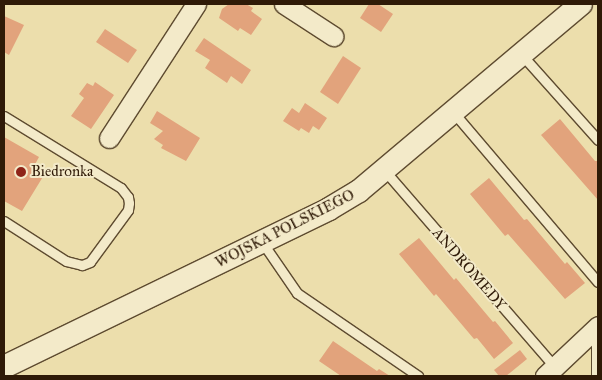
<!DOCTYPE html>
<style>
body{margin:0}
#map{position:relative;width:602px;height:380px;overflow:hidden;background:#ecdeac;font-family:"IM FELL Great Primer",serif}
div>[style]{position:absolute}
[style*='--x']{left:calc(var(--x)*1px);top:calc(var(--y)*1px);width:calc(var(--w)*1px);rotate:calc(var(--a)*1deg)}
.building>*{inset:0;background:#e2a37c}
.roads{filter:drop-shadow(1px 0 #5e4b30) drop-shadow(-1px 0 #5e4b30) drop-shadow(0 1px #5e4b30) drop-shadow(0 -1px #5e4b30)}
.service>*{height:9px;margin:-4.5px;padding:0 4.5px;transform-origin:4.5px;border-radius:4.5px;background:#f3eac9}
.minor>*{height:19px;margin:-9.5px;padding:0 9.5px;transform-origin:9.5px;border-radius:9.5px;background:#f3eac9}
.tertiary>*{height:22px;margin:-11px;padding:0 11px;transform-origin:11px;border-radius:11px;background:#f3eac9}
.dots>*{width:14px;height:14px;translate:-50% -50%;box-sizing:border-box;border:2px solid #f3eac9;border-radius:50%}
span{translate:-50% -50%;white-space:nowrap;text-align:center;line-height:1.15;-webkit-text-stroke:4px #f3eac9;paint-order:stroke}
.poi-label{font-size:15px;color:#2f1a07}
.left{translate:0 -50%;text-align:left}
.street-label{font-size:15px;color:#2f1a07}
.frame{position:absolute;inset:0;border:5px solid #2f1a07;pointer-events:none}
</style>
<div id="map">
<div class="building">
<div style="clip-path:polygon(229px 4px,246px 4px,253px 8px,251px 11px,262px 19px,251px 35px,240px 28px,238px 31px,219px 18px,222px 9px)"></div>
<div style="clip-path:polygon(369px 4px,378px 4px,393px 14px,381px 32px,360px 18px)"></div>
<div style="clip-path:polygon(4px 16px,24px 25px,9px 55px,4px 52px)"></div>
<div style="clip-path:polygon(105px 29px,137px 50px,128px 63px,96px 42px)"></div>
<div style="clip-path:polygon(204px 38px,251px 70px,242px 84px,231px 76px,227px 83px,205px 68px,210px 60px,195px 51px)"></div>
<div style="clip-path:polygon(343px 56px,361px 68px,338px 104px,320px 92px)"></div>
<div style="clip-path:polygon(95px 82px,114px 95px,91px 129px,71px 116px,84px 98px,79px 94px,87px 83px,93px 86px)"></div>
<div style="clip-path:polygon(305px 103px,327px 118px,319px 130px,313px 126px,309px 133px,301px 128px,299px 131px,283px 121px,292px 108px,299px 113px)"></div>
<div style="clip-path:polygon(157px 111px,200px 138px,186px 161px,161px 148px,163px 145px,154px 139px,163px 131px,150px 123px)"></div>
<div style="clip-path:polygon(560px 119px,595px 161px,598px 161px,598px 200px,541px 135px)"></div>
<div style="clip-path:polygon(4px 137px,39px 157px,33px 168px,44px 175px,22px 211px,4px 201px)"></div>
<div style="clip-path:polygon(489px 178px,524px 220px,527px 219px,565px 264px,567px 262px,585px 283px,565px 299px,508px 234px,505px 236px,470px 194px)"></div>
<div style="clip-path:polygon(419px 238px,454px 280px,456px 278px,493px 322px,495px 321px,513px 343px,494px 359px,477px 338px,474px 339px,436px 294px,434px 296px,399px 254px)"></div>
<div style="clip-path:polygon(333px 341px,377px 371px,379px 369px,390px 376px,341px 376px,319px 361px)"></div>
<div style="clip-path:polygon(520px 350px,527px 359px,506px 376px,499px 376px,494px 370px)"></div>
</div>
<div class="roads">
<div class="service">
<div style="--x:522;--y:55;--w:114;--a:48.2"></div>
<div style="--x:454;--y:113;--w:222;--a:49.6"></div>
<div style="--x:4;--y:116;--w:137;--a:31.6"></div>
<div style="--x:121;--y:188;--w:11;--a:52"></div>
<div style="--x:128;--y:197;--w:6;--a:81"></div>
<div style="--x:129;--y:203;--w:7;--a:98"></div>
<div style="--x:128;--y:210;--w:64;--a:126.2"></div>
<div style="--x:90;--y:262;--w:9;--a:159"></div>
<div style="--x:82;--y:265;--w:16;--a:-166"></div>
<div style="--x:66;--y:261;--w:74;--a:-147.2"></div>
<div style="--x:385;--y:171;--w:258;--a:49.1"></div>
<div style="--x:262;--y:242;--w:62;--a:55.5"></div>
<div style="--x:297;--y:293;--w:147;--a:34.4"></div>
<div style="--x:596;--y:376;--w:47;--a:-90"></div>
</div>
<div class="minor">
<div style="--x:284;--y:4;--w:59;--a:33.1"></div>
<div style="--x:109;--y:138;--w:160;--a:-57"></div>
<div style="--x:545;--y:376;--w:73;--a:-43.3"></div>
</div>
<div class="tertiary">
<div style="--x:4;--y:367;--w:361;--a:-25.9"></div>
<div style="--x:329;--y:209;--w:35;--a:-31"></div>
<div style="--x:359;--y:191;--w:290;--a:-40.1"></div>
</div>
</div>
<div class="dots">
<div style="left:21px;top:172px;background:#8f2418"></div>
</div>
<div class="poi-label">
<span class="left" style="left:31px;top:172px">Biedronka</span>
</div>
<div class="street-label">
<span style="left:285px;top:229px;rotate:-27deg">WOJSKA POLSKIEGO</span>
<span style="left:469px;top:269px;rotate:49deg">ANDROMEDY</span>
</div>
<div class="frame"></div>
</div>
